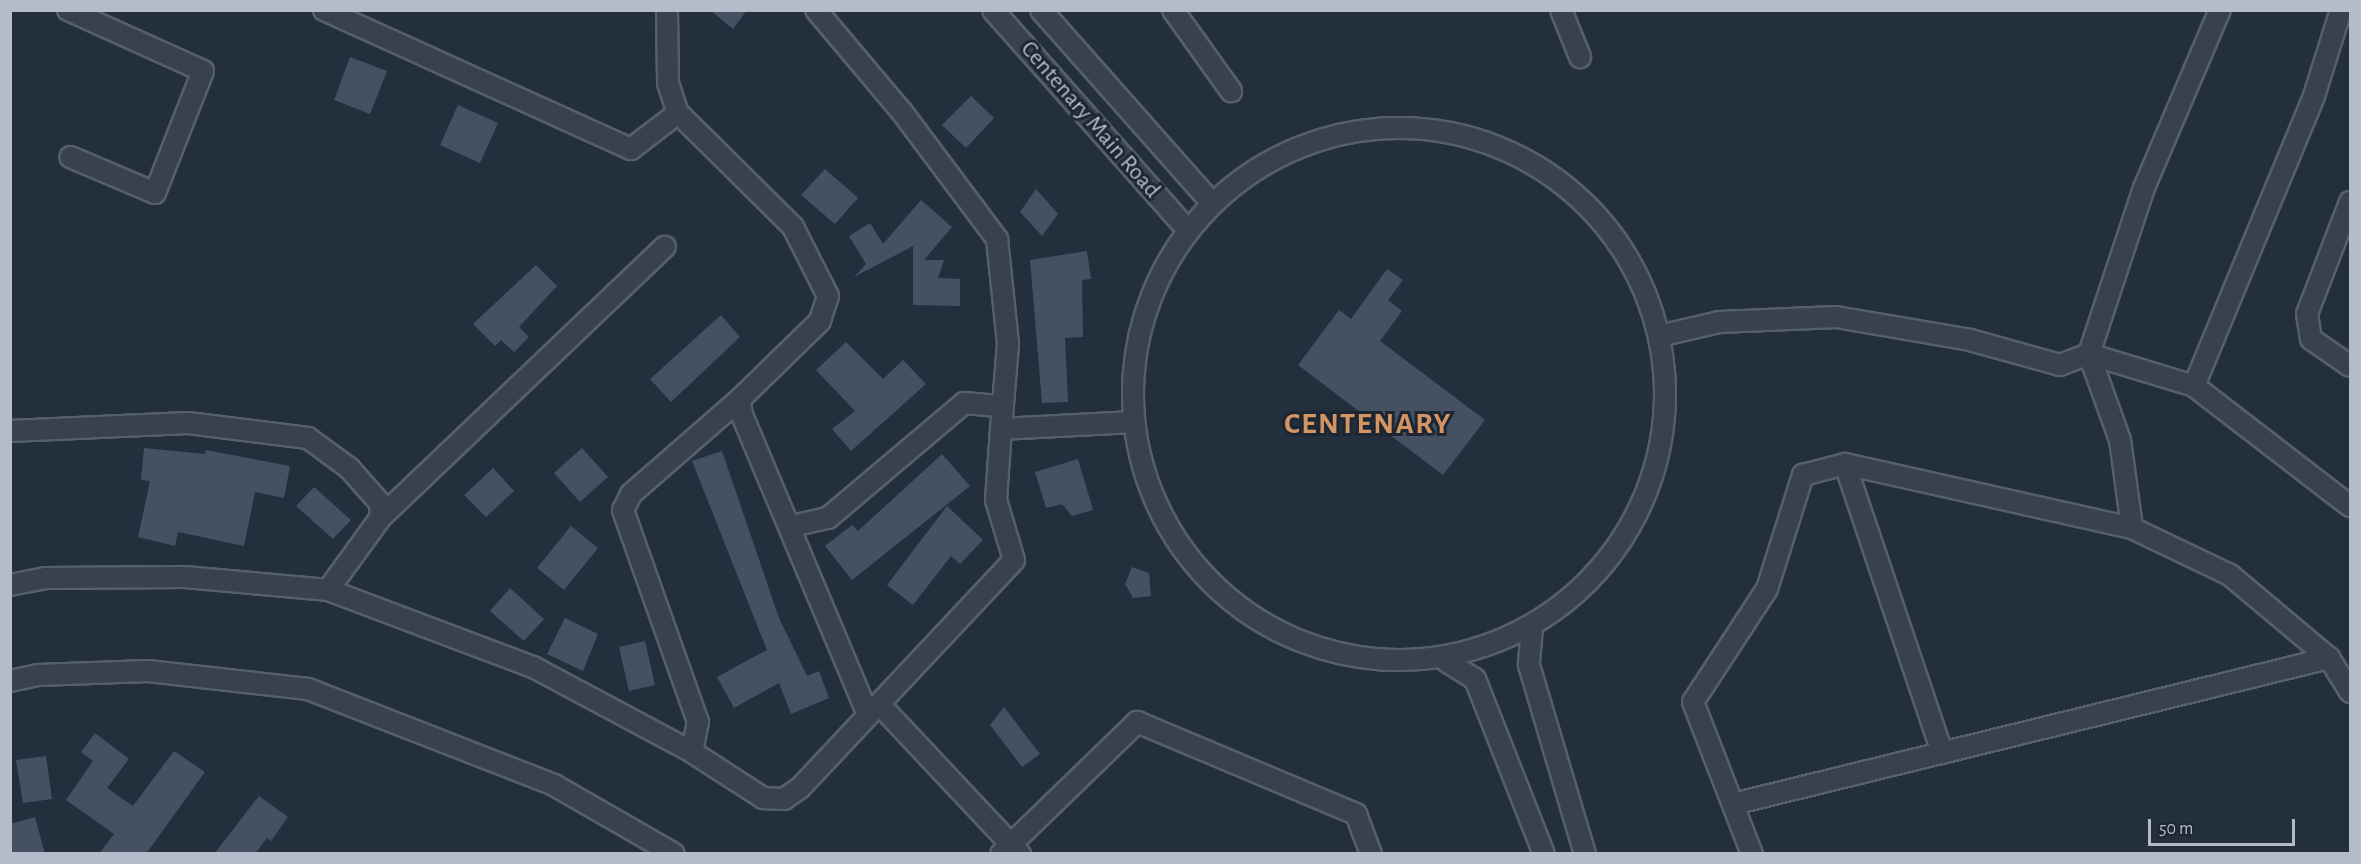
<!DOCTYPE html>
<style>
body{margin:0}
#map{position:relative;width:2361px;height:864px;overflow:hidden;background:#242f3e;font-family:"Alegreya Sans",sans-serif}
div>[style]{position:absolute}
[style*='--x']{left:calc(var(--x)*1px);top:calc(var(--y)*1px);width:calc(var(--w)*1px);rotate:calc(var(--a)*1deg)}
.building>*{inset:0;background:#455162}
.roads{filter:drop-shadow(2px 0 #565f6c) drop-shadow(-2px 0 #565f6c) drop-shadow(0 2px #565f6c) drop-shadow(0 -2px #565f6c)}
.minor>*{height:20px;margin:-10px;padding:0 10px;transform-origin:10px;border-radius:10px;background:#38414e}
.minor>.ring{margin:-10px;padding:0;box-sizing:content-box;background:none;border:20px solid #38414e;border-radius:50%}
span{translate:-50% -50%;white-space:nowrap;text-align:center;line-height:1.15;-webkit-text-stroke:6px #1d2633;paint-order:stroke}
.street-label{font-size:24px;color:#b4bcc9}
.district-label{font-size:30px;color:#d59563;font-weight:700;letter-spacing:1.5px}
.frame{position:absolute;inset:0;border:12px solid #b4bcc9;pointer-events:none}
.scale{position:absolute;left:2148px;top:819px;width:147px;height:27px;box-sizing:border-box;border:3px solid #b4bcc9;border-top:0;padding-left:8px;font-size:18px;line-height:21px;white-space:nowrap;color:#b4bcc9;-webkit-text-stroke:4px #1d2633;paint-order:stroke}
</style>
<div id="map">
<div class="building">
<div style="clip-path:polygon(710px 10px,747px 10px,733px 29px)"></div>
<div style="clip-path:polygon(350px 57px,387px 71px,370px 114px,334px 100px)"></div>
<div style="clip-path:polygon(971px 96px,994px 118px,966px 148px,942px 125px)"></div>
<div style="clip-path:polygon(458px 105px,498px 123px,480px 163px,440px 145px)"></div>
<div style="clip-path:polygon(825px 169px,858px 198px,835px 224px,801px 195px)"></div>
<div style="clip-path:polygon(1036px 189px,1058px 214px,1042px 236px,1020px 212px)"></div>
<div style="clip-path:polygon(921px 200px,952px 227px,924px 260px,944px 260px,938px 278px,960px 279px,960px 306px,913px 305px,913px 246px,854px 277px,866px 264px,849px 236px,870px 223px,883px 244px)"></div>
<div style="clip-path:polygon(1087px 251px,1091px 279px,1082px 280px,1083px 337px,1065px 338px,1068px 402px,1042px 403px,1030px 260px)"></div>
<div style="clip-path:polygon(536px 265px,557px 286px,519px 327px,529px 337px,514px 352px,501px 340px,495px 346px,473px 324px)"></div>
<div style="clip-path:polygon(1387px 269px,1403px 280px,1388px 300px,1402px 311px,1380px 341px,1485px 420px,1443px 475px,1298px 365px,1339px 310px,1351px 319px)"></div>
<div style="clip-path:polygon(721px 315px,740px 337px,671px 402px,650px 379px)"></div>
<div style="clip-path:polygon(846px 342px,883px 379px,903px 360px,926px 384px,851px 451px,832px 429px,855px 411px,816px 370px)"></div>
<div style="clip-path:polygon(144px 448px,205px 454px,206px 450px,290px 466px,284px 498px,255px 492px,244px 546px,178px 532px,175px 546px,138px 537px,150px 481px,141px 480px)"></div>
<div style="clip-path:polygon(582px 448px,608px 477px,580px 502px,554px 473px)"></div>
<div style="clip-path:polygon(722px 451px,779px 618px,807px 676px,819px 671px,829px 698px,791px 714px,779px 683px,734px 708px,717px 677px,767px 650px,692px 461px)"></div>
<div style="clip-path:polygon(942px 454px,970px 486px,852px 580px,825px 546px,852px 525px,858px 531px)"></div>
<div style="clip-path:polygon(1078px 459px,1093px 510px,1072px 516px,1062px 504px,1046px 508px,1035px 472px)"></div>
<div style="clip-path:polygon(493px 468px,514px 491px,486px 517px,464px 495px)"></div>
<div style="clip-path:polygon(314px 487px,351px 520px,333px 539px,296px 506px)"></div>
<div style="clip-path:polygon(947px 506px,983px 540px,960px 564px,951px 556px,913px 605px,887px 585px)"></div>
<div style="clip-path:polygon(571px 526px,598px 548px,564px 590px,537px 568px)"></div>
<div style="clip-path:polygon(1132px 567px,1149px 573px,1151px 596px,1133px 598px,1125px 584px)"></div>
<div style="clip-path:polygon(510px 588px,544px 619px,524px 641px,490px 611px)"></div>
<div style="clip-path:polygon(565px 618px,598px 634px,583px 671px,547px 654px)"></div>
<div style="clip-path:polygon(645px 641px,655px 685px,629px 691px,619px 647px)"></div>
<div style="clip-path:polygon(1004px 707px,1040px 754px,1022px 767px,990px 725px)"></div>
<div style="clip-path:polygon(95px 733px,129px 759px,107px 788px,133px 806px,174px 751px,205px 772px,146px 854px,99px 854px,114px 834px,66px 800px,93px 761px,81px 752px)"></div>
<div style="clip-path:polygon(46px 756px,52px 799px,23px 803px,16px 760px)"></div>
<div style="clip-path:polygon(259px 796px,288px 817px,271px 841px,267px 838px,255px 854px,214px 854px)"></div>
<div style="clip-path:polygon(35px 817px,45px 854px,10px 854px,10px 824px)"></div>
</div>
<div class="roads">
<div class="minor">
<div style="--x:68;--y:10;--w:148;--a:24.3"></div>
<div style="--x:203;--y:71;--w:131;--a:111.5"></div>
<div style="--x:155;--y:193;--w:92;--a:-157"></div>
<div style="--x:324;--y:10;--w:337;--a:24.4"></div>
<div style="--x:631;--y:149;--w:59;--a:-37.5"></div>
<div style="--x:667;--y:10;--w:73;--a:89.2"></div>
<div style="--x:668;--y:83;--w:32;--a:72"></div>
<div style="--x:678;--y:113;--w:162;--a:44.7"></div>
<div style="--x:793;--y:227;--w:77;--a:63.1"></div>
<div style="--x:828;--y:296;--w:26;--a:108"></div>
<div style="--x:820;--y:321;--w:112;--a:135.7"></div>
<div style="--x:740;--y:399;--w:16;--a:83"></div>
<div style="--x:742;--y:415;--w:325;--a:67.2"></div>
<div style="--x:816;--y:10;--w:133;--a:49.9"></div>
<div style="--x:902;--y:112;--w:159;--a:53.2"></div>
<div style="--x:997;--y:239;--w:106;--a:84"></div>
<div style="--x:1008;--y:344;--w:85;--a:94.7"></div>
<div style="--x:993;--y:10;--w:293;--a:48.5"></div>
<div style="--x:1041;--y:10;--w:256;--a:48.5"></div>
<div style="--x:1173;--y:10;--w:100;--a:54.4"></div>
<div style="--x:1561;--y:10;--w:51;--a:68"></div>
<div class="ring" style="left:1133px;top:128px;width:512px;height:512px"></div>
<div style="--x:2350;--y:202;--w:120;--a:111"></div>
<div style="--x:2307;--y:314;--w:25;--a:81"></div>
<div style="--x:2311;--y:339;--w:47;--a:34.7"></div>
<div style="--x:1659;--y:336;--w:62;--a:-13.1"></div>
<div style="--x:1719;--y:322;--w:117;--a:-2.4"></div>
<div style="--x:1836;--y:317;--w:136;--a:9.7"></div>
<div style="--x:1970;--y:340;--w:93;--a:15.5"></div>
<div style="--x:2060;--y:365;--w:31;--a:-21"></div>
<div style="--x:2089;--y:354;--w:175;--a:-71.7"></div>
<div style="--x:2144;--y:188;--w:194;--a:-66.9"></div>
<div style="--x:2089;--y:354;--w:110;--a:16.9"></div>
<div style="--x:2194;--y:386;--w:197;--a:37.6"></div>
<div style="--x:2089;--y:354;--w:91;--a:70.2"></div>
<div style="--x:2120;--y:440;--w:89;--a:82.2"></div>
<div style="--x:2194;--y:386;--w:314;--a:-67.5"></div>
<div style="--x:2314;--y:96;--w:90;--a:-72.6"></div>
<div style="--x:10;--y:431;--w:178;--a:-2.6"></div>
<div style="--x:188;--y:423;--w:121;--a:7.1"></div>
<div style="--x:308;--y:438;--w:51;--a:36.2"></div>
<div style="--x:349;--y:468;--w:47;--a:48.5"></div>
<div style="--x:380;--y:503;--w:14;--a:86"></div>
<div style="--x:381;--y:517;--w:90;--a:126"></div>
<div style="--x:1845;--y:464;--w:305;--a:71.4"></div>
<div style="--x:381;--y:517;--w:392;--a:-43.6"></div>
<div style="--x:792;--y:526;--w:37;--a:-13"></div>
<div style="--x:828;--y:518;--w:178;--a:-40.2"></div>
<div style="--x:964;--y:403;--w:38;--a:5"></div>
<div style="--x:10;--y:585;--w:36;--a:-11"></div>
<div style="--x:45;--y:578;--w:140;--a:-0.4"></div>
<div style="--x:185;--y:577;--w:144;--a:5.2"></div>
<div style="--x:328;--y:590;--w:219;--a:20.6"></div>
<div style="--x:533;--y:667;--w:180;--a:28.1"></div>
<div style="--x:692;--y:752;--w:85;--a:32.9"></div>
<div style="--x:763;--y:798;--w:21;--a:3"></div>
<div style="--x:784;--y:799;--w:19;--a:-35"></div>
<div style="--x:800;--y:788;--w:115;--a:-46.8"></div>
<div style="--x:1532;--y:628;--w:37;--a:95"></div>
<div style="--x:1529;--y:665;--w:197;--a:73.5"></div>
<div style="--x:1446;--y:661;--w:34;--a:32"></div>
<div style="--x:1475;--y:679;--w:188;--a:68.5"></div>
<div style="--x:10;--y:681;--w:29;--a:-12"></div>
<div style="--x:38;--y:675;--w:110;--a:-2.1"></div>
<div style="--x:148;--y:671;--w:161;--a:6.4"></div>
<div style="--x:308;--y:689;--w:264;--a:21.3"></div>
<div style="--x:554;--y:785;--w:138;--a:29.9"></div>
<div style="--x:692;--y:752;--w:31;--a:-79"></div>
<div style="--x:698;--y:722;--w:225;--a:-109.5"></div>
<div style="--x:623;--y:510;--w:18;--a:-63"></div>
<div style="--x:631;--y:494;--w:145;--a:-41.1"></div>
<div style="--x:1733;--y:804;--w:614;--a:-13.76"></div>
<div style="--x:1001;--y:854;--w:190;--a:-44.1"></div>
<div style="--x:1137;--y:722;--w:238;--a:22.8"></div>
<div style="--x:1356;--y:814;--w:43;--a:69.4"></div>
<div style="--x:1020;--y:854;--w:206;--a:-133.2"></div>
<div style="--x:879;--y:704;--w:197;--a:-46.8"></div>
<div style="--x:1014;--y:560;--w:63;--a:-106.7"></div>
<div style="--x:996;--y:500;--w:71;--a:-86"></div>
<div style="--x:1001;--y:429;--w:132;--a:-3"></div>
<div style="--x:1752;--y:854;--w:163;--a:-111.2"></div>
<div style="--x:1693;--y:702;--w:135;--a:-56.8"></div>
<div style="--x:1767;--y:589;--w:120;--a:-72.5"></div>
<div style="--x:1803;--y:475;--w:43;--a:-14.7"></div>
<div style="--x:1845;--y:464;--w:294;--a:12.6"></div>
<div style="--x:2132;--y:528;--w:109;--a:25.6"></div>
<div style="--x:2230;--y:575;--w:129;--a:40"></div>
<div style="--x:2329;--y:658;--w:40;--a:58"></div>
</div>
</div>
<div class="street-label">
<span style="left:1090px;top:120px;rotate:49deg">Centenary Main Road</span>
</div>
<div class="district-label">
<span style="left:1368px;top:424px">CENTENARY</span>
</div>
<div class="frame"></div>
<div class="scale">50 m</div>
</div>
